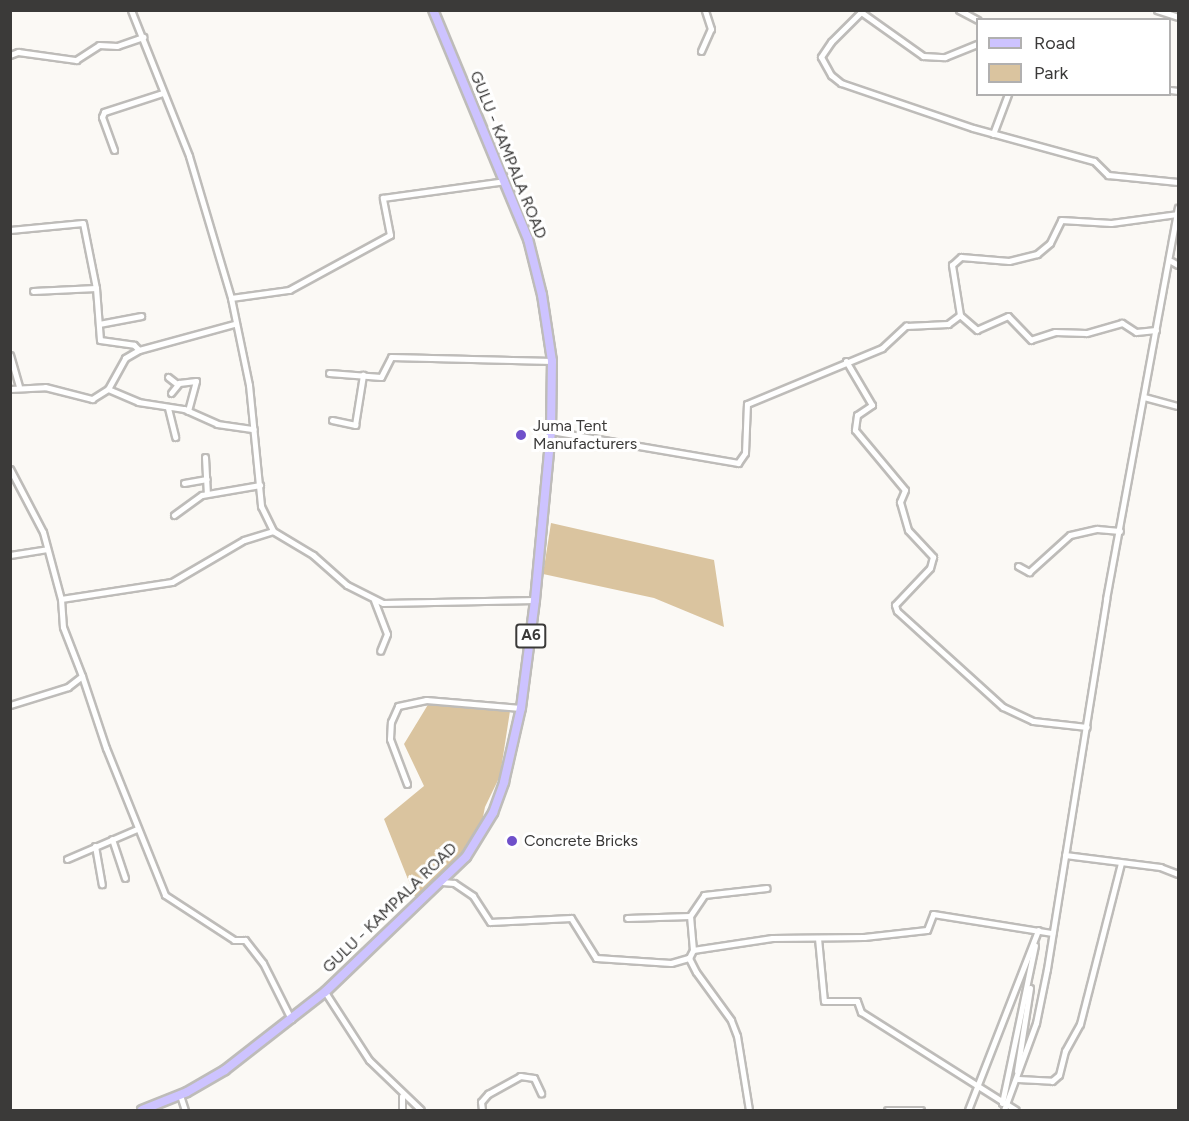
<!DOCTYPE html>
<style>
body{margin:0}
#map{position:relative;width:1189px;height:1121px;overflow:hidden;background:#fbf9f5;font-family:Figtree,sans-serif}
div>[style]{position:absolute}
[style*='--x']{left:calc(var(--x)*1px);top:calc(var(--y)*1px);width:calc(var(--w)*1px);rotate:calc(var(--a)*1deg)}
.green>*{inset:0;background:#dac49f}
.roads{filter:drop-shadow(2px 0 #bebcb9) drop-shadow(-2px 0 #bebcb9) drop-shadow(0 2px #bebcb9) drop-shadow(0 -2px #bebcb9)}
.minor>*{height:5px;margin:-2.5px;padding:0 2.5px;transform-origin:2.5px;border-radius:2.5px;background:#fff}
.primary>*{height:8px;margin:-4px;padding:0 4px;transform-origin:4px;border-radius:4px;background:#cdc3ff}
.dots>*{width:16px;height:16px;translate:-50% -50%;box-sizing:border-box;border:3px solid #fff;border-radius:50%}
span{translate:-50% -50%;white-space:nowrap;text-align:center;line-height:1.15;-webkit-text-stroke:6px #fff;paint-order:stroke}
.shield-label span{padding:2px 4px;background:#fff;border:2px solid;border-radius:4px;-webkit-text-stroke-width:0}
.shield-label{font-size:15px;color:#3b3a39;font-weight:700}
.street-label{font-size:16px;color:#3b3a39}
.poi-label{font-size:16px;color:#3b3a39}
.left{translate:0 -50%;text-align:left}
.frame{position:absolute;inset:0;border:12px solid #3b3a39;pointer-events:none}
.legend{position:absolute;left:976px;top:18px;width:195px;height:78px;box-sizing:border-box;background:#fff;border:2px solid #b1b0b0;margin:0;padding:8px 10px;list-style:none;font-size:18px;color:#3b3a39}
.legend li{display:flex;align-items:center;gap:12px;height:30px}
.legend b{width:30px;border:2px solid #b1b0b0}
</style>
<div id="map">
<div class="green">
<div style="clip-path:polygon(551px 523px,714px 560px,724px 627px,654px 598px,543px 574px)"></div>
<div style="clip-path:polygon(429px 703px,510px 711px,500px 776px,485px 807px,481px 827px,456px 862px,417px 902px,384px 819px,424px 786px,404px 744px)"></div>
</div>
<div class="roads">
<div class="minor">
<div style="--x:131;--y:10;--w:157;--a:68.3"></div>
<div style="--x:189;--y:156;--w:148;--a:73.5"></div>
<div style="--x:231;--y:298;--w:89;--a:78.3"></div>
<div style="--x:249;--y:385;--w:122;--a:84.3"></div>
<div style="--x:261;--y:506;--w:28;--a:64"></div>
<div style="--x:273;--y:531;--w:47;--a:31"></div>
<div style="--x:313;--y:555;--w:45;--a:41.4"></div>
<div style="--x:347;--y:585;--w:40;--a:26.6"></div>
<div style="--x:383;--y:603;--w:152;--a:-1.1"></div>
<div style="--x:863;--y:10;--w:45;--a:135"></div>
<div style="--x:831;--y:42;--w:18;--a:124"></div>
<div style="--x:821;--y:57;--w:21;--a:61"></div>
<div style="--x:831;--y:75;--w:13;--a:39"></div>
<div style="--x:841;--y:83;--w:139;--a:18.8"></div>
<div style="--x:973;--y:128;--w:125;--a:15.3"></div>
<div style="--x:1094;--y:161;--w:20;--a:45"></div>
<div style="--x:1108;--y:175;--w:70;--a:5.7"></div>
<div style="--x:959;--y:10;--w:21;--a:28"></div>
<div style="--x:1157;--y:10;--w:22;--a:18"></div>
<div style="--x:861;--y:12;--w:76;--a:35.4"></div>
<div style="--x:923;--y:56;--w:22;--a:3"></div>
<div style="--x:945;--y:57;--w:35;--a:-22"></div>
<div style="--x:701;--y:51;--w:24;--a:-66"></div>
<div style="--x:711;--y:29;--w:20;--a:-108"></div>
<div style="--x:10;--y:55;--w:9;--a:-21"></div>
<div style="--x:18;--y:52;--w:59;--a:7.9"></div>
<div style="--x:76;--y:60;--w:27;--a:-33"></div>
<div style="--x:99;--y:45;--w:18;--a:3"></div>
<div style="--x:117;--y:46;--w:28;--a:-19"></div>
<div style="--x:1170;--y:90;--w:8;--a:7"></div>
<div style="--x:993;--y:134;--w:43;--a:-69.4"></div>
<div style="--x:114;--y:150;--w:35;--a:-110"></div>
<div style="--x:102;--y:117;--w:5;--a:-68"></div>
<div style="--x:104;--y:112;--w:62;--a:-17.9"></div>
<div style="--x:10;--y:230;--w:73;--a:-5.5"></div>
<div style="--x:83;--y:223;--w:66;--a:78.7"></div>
<div style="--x:1171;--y:261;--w:8;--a:30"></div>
<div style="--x:33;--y:291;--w:63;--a:-2.7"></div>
<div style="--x:96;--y:288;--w:52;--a:85.6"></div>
<div style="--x:100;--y:340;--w:34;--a:8"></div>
<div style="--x:134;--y:345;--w:7;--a:45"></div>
<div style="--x:231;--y:298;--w:59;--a:-7.9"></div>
<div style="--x:289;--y:290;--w:115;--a:-28.6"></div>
<div style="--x:390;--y:235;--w:38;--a:-101"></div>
<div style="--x:383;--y:198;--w:123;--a:-7.9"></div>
<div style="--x:99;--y:324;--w:43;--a:-10.8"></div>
<div style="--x:1156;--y:330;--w:20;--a:174"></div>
<div style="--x:1136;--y:332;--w:17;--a:-147"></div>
<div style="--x:1122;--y:323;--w:37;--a:164"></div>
<div style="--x:1086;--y:333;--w:31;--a:-178"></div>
<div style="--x:1055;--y:332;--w:25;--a:162"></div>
<div style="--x:1031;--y:340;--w:33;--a:-134"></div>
<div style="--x:1008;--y:316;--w:34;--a:156"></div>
<div style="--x:977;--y:330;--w:23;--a:-139"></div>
<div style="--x:960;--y:315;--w:51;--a:-99.1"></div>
<div style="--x:952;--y:265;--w:12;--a:-42"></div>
<div style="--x:961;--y:257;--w:48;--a:4.8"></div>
<div style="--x:1009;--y:261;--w:29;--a:-14"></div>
<div style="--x:1037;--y:254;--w:17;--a:-40"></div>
<div style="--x:1050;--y:243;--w:25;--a:-64"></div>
<div style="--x:1061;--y:220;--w:50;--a:3.4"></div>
<div style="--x:1111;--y:223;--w:68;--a:-7.7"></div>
<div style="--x:10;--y:355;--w:32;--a:74"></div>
<div style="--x:846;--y:361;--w:51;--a:59.4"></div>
<div style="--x:872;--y:405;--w:18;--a:146"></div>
<div style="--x:857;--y:415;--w:15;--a:98"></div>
<div style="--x:855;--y:430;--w:78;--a:50.2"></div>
<div style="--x:905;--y:490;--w:13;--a:113"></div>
<div style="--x:900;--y:502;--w:29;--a:74"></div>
<div style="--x:908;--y:530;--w:37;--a:47"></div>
<div style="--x:933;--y:557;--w:11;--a:105"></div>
<div style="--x:930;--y:568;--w:51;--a:133.4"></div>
<div style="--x:895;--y:605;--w:6;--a:72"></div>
<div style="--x:897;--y:611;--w:143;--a:42.2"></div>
<div style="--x:1003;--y:707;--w:33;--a:25"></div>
<div style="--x:1033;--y:721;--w:54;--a:6.3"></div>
<div style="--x:329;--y:373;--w:52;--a:4.4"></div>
<div style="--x:381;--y:377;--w:22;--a:-63"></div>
<div style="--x:391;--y:357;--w:161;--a:1.4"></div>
<div style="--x:168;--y:377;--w:11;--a:38"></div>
<div style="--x:10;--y:389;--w:35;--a:-3"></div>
<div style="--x:45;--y:387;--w:49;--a:14.3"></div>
<div style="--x:92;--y:399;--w:19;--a:-32"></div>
<div style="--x:108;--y:389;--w:35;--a:-61"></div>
<div style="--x:125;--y:358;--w:16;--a:-30"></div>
<div style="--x:139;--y:350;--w:98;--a:-15.3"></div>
<div style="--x:108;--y:389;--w:33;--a:23"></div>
<div style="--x:138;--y:402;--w:47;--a:8.7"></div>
<div style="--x:184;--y:409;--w:36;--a:24"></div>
<div style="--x:217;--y:424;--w:37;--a:8"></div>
<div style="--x:171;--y:393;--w:13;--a:-51"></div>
<div style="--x:179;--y:383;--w:17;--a:-7"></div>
<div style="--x:196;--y:381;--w:31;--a:105"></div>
<div style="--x:1144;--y:397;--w:35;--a:15"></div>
<div style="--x:168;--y:408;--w:30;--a:76"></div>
<div style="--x:332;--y:420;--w:24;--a:12"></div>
<div style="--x:355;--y:425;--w:51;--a:-80.9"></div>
<div style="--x:551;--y:431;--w:190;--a:9.7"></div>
<div style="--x:738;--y:463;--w:12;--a:-55"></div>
<div style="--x:745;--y:453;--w:49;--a:-87.7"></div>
<div style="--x:747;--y:404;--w:146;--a:-22.5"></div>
<div style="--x:882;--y:348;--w:33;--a:-43"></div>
<div style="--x:906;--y:326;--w:42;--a:-2.7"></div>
<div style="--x:948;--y:324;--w:15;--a:-37"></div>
<div style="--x:205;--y:457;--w:36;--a:87"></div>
<div style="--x:10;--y:469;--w:71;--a:62.4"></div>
<div style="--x:43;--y:532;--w:69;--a:75"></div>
<div style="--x:61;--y:599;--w:28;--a:86"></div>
<div style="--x:63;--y:627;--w:53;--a:68.8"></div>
<div style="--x:82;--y:676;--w:18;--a:142"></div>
<div style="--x:68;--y:687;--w:61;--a:162.8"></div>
<div style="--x:184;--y:483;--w:23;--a:-10"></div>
<div style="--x:174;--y:515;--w:34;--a:-36"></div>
<div style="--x:202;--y:495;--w:59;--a:-9.8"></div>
<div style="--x:10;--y:555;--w:36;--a:-9"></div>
<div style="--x:1018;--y:566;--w:13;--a:29"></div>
<div style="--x:1029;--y:572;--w:55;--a:-42.1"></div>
<div style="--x:1070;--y:535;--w:28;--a:-13"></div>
<div style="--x:1097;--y:529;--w:23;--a:5"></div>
<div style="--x:61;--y:599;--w:112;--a:-8.7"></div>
<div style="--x:172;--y:582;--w:83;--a:-30.3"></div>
<div style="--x:244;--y:540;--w:30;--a:-17"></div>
<div style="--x:374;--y:600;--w:36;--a:69"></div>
<div style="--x:387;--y:634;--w:18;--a:112"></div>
<div style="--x:82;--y:676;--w:76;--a:71.6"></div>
<div style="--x:106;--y:748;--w:158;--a:68.1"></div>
<div style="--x:165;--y:895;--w:82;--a:33.1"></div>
<div style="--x:234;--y:940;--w:11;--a:0"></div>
<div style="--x:245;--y:940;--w:29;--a:52"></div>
<div style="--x:263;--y:963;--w:63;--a:63.4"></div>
<div style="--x:407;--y:784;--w:48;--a:-110.7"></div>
<div style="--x:390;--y:739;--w:17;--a:-87"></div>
<div style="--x:391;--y:722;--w:17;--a:-66"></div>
<div style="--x:398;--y:706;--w:29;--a:-12"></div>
<div style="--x:426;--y:700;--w:95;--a:4.8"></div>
<div style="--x:112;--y:839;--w:41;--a:71.6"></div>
<div style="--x:95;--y:846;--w:39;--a:80"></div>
<div style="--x:1065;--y:855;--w:96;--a:7.2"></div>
<div style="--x:1160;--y:867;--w:19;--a:21"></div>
<div style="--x:67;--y:859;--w:76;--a:-23.2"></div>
<div style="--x:442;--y:882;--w:12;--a:5"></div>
<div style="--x:454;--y:883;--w:23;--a:34"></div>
<div style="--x:473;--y:896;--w:31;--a:57"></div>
<div style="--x:490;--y:922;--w:81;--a:-2.8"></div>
<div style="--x:571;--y:918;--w:47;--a:58"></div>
<div style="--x:596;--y:958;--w:75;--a:3.8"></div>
<div style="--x:671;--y:963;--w:19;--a:-16"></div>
<div style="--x:627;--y:918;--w:63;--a:-1.8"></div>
<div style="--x:818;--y:938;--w:63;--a:84.6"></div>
<div style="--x:824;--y:1001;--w:33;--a:0"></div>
<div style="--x:857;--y:1001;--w:12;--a:70"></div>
<div style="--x:861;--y:1012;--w:183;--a:32.3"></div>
<div style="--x:693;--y:950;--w:34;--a:-95"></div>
<div style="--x:690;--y:916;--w:25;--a:-56"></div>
<div style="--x:704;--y:895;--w:63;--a:-6.3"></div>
<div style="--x:325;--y:992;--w:81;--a:57.1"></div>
<div style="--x:369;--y:1060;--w:72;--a:43.9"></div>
<div style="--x:1017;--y:1071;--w:84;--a:-81.1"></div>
<div style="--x:1018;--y:1079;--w:34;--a:3"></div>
<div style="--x:1052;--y:1081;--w:9;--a:-41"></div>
<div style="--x:1059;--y:1075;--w:25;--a:-76"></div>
<div style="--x:1065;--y:1051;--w:31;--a:-61"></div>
<div style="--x:1080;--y:1024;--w:166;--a:-75.7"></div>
<div style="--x:180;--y:1095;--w:16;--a:72"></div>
<div style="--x:1002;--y:1103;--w:161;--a:-78.2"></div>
<div style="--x:402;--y:1110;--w:14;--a:-90"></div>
<div style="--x:482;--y:1110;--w:8;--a:-97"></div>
<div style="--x:481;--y:1102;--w:11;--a:-49"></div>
<div style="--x:488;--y:1094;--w:37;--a:-29"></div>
<div style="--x:520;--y:1076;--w:14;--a:8"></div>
<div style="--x:534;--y:1078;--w:17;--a:65"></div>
<div style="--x:749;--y:1110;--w:75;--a:-99.2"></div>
<div style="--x:737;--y:1036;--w:17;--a:-111"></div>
<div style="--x:731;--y:1020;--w:59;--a:-126.1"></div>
<div style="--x:696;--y:972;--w:16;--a:-117"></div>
<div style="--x:689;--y:958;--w:9;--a:-63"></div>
<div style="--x:693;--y:950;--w:80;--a:-8.6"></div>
<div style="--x:772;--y:938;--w:92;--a:-0.6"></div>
<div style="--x:864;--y:937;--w:63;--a:-6.3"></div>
<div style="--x:927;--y:930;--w:17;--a:-69"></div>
<div style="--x:933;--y:914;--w:121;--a:9.1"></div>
<div style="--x:887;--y:1110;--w:34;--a:0"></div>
<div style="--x:968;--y:1110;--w:193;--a:-68.7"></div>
<div style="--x:1004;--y:1110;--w:93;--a:-69.8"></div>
<div style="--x:1036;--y:1023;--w:55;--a:-78.5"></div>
<div style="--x:1047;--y:969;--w:375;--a:-80.9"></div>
<div style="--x:1106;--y:599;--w:398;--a:-79.6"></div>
</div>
<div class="primary">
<div style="--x:142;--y:1110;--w:48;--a:-21.8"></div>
<div style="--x:187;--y:1092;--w:44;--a:-30.1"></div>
<div style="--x:225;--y:1070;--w:127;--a:-38"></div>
<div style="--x:325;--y:992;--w:195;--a:-43.8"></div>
<div style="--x:466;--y:857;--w:52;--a:-58.5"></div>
<div style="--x:493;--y:813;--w:33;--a:-70"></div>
<div style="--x:504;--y:782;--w:76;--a:-77.1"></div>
<div style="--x:521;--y:708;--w:109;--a:-82.6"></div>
<div style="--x:535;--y:600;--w:170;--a:-84.6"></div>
<div style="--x:551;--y:431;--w:70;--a:-89.2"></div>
<div style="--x:552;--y:361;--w:67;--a:-98.6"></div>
<div style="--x:542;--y:295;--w:58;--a:-104"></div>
<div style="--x:528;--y:239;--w:248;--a:-112.5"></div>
</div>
</div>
<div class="dots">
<div style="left:521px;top:435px;background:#6f50ca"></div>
<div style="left:512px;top:841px;background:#6f50ca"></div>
</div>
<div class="shield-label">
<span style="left:531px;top:636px">A6</span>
</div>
<div class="street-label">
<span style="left:508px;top:155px;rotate:68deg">GULU - KAMPALA ROAD</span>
<span style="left:390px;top:908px;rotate:-44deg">GULU - KAMPALA ROAD</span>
</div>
<div class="poi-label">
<span class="left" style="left:533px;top:435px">Juma Tent<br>Manufacturers</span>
<span class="left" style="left:524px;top:841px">Concrete Bricks</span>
</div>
<div class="frame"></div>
<ul class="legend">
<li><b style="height:8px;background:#cdc3ff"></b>Road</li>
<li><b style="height:16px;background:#dac49f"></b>Park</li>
</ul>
</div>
